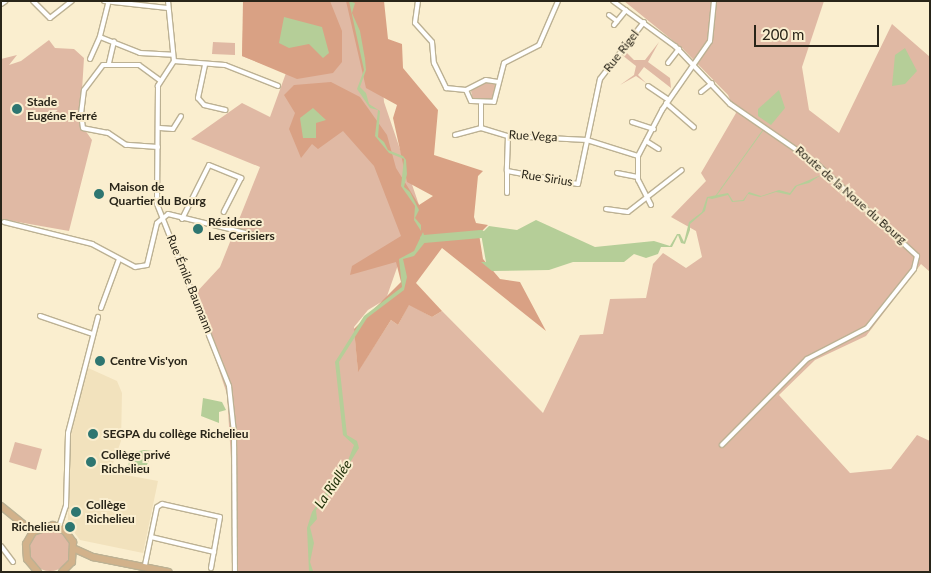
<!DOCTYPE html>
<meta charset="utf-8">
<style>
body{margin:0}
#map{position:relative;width:931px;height:573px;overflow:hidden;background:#faeecf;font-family:Lato,sans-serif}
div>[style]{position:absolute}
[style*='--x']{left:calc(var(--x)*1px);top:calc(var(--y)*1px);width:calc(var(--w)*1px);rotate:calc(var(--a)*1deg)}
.built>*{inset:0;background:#f2e2bd}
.green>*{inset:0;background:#e0b9a4}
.round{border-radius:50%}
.forest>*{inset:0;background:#d9a184}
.water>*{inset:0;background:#b5ce98}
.stream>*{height:1px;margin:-0.5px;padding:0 0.5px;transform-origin:0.5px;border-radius:0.5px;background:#b5ce98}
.river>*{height:8px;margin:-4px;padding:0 4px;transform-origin:4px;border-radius:4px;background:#b5ce98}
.roads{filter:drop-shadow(1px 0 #bcb193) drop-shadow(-1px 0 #bcb193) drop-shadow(0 1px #bcb193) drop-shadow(0 -1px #bcb193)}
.minor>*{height:4px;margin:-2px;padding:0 2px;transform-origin:2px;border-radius:2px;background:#fff}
.secondary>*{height:5.5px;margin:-2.75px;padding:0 2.75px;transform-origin:2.75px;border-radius:2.75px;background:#fff}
.primary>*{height:6px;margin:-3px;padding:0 3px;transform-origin:3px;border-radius:3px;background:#d2b28b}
.dots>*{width:14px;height:14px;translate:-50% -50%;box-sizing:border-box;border:2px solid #faeecf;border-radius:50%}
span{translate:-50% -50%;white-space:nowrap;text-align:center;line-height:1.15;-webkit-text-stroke:4px #faeecf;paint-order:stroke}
.street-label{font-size:12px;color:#292519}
.poi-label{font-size:12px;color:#292519;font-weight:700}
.left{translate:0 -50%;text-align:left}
.right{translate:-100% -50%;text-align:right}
.water-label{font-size:14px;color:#22320a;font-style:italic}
.frame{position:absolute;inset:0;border:2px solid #292519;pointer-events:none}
.scale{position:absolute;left:754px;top:25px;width:125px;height:22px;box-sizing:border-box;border:2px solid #292519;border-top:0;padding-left:6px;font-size:15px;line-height:18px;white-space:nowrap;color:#292519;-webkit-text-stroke:4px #faeecf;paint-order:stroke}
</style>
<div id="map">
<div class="built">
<div style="clip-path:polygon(86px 367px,117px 381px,122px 393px,121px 441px,110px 472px,158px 481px,143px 553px,80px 540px,68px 524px,69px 445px)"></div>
</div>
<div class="green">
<div style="clip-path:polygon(244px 1px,376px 1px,384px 102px,419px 205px,386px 299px,368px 310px,354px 327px,358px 371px,391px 320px,398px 325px,409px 304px,432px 317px,442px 311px,543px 413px,580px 335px,603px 334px,610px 299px,646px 298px,653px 264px,663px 253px,686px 268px,702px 257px,696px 231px,671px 217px,706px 181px,701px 173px,736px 113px,728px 95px,682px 48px,624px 1px,824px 1px,802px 67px,809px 110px,839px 133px,892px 24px,930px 57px,930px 272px,921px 264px,866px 336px,815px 360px,779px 395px,850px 473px,891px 469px,917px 435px,930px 441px,930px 572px,238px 572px,227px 394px,194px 295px,220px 267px,260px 167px,191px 139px,242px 103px,270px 117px,286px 73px,242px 56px)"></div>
<div style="clip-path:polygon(49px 40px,55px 48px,74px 49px,84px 58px,80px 123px,92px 140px,69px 231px,1px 219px,1px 59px,17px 55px,9px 65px,21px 61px)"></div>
<div style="clip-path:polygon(213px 42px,235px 43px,235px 55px,212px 54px)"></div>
<div style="clip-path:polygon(659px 42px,648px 62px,670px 78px,671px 88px,644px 67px,638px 75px,646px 83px,636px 76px,620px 85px,634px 75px,636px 66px,622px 55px,625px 51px,634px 60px,645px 60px)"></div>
<div style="clip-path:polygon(486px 81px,496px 85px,493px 99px,473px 100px,471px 91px)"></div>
<div style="clip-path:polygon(15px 442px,42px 449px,36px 470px,9px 462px)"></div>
<div class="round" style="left:29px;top:529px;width:42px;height:42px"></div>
</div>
<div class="forest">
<div style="clip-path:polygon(243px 1px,330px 1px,342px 31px,342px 62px,333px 73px,297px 79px,242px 56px)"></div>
<div style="clip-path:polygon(346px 1px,384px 1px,388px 39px,402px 44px,403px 68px,438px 110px,434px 155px,483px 171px,478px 176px,474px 217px,476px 223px,488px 225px,479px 234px,483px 259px,500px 279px,520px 282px,546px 331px,442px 248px,416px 283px,442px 311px,432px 317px,409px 305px,398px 325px,391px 320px,358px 372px,354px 329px,401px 282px,396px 262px,350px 275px,352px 266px,401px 236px,374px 166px,343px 131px,318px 149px,312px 144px,301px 158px,289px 129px,295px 113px,284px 95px,294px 85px,331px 82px,360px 97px,387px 135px,396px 168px,419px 205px,433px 196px,407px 182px,393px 118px,397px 105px,366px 88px)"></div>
</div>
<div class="water">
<div style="clip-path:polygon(349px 1px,355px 3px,352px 13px,360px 31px,365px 59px,366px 70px,360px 87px,366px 93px,369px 104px,380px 111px,378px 137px,384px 142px,388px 150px,403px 156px,406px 160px,407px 174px,404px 187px,410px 192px,419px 210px,415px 218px,421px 225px,421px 231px,414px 220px,415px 206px,401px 186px,404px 159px,389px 153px,375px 136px,378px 110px,370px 108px,357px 89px,364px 70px)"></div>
<div style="clip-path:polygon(284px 17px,322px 27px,329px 53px,323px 58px,309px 44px,289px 48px,279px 43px)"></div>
<div style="clip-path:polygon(905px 48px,917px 71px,905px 84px,892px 86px,895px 55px)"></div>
<div style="clip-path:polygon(779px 90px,785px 108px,771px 125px,758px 116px,758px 109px)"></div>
<div style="clip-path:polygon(313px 108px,326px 120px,316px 123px,316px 138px,303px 138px,300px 118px)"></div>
<div style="clip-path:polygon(821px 175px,809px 183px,797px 186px,790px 195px,776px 192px,760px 197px,748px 194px,744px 201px,732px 202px,728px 195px,712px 199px,708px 198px,705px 211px,690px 224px,690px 230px,685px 244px,681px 243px,678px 235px,672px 247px,661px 247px,658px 254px,646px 258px,634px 254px,624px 262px,573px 262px,549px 270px,492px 271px,481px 262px,486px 262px,481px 234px,489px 226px,517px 230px,536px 220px,595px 247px,654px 241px,670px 246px,677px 234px,680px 234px,684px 242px,689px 222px,702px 212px,707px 197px,728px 193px,733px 201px,743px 200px,749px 192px,761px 196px,779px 190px,790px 193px,795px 186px)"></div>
<div style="clip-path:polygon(423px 232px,426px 241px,414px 256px,403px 259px,407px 277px,404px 290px,367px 318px,339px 362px,347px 435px,357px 441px,359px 448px,334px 488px,316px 510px,317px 519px,310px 527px,314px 543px,310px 562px,313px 571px,309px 572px,307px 528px,312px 512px,347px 463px,354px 445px,343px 435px,335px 362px,364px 316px,402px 287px,399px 259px,414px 251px)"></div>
<div style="clip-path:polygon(203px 398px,222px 402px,226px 410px,219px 412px,219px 423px,201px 416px)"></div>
<div style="clip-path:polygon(144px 450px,153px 451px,146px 467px,128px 469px,130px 453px)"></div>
</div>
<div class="stream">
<div style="--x:715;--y:196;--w:82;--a:-54.4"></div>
</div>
<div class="river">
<div style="--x:424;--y:239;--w:57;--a:-5"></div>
</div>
<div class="roads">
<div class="minor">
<div style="--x:33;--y:1;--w:24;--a:45"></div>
<div style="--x:50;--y:18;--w:28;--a:-38"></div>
<div style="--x:104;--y:1;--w:64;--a:6.2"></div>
<div style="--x:168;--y:1;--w:60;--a:84.3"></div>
<div style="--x:174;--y:61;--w:30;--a:123"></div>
<div style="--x:158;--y:86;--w:118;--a:90.5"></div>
<div style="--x:157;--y:204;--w:196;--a:68.4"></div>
<div style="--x:229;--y:386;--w:47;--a:83.9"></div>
<div style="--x:234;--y:433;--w:139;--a:89.6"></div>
<div style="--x:418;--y:1;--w:22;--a:98"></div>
<div style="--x:415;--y:23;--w:25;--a:48"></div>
<div style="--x:432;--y:42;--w:21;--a:85"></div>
<div style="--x:434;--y:63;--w:28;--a:64"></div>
<div style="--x:446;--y:88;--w:20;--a:6"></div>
<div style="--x:466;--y:90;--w:22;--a:-27"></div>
<div style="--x:486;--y:80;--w:12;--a:9"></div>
<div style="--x:613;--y:1;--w:77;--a:36"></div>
<div style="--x:675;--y:46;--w:80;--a:46.5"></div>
<div style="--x:730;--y:104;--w:106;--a:34.6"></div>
<div style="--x:817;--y:164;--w:136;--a:42.6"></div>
<div style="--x:917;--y:256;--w:13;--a:103"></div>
<div style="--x:914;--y:269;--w:75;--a:128.5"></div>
<div style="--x:867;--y:328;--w:68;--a:152.7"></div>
<div style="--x:807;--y:359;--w:121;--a:134.7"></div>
<div style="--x:108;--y:4;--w:34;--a:104"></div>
<div style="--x:100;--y:37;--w:43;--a:21.8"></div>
<div style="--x:140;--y:53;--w:33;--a:3"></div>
<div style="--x:609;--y:15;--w:10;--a:37"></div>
<div style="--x:614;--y:25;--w:19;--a:-51"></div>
<div style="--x:90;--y:59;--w:24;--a:-66"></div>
<div style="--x:174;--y:61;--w:51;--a:4.5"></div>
<div style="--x:225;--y:65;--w:57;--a:21.6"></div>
<div style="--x:109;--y:63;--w:22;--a:-77"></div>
<div style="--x:668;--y:63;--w:18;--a:-52"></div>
<div style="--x:205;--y:65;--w:34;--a:102"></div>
<div style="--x:198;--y:98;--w:9;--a:49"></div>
<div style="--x:204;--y:105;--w:22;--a:13"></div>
<div style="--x:648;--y:86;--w:25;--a:34"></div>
<div style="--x:466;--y:90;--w:12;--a:66"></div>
<div style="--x:471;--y:101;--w:23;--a:2"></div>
<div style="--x:494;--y:102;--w:40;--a:-75.6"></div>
<div style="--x:504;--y:63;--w:39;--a:-27"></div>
<div style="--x:539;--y:45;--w:48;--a:-66.6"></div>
<div style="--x:701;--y:92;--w:14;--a:-39"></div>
<div style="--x:666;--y:103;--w:37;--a:41"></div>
<div style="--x:632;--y:122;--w:23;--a:18"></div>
<div style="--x:160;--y:128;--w:13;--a:4"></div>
<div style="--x:173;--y:129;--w:15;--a:-58"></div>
<div style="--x:481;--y:128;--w:28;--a:17"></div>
<div style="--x:508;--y:136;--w:79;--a:2.9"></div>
<div style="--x:587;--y:140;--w:53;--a:17.4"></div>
<div style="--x:481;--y:128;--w:24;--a:-90"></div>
<div style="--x:455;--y:135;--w:27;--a:-15"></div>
<div style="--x:508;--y:136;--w:35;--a:92"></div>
<div style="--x:507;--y:171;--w:72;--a:10.4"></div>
<div style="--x:578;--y:184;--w:107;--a:-78.2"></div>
<div style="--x:600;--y:79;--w:72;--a:-52.3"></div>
<div style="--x:646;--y:141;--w:15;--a:32"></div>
<div style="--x:158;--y:147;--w:32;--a:-176"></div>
<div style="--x:126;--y:145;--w:22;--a:-146"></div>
<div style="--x:108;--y:133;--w:25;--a:-169"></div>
<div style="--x:83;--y:128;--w:14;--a:-98"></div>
<div style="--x:81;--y:114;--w:24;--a:-83"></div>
<div style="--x:84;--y:90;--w:31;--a:-53"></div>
<div style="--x:103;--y:65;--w:36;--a:0"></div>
<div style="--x:139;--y:65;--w:26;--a:36"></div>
<div style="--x:617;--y:173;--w:21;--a:11"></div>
<div style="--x:507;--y:193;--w:22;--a:-90"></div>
<div style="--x:651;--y:205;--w:28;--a:-117"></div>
<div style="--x:638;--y:180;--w:24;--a:-90"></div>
<div style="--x:638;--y:156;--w:52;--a:-62.4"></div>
<div style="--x:662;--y:110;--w:84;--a:-55.2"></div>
<div style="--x:710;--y:41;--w:40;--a:-84.3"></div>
<div style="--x:606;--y:209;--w:22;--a:8"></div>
<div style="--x:628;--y:212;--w:68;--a:-37.9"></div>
<div style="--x:182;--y:219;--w:60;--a:-63.4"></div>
<div style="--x:209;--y:165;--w:35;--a:22"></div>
<div style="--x:241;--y:178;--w:38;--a:117"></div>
<div style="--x:4;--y:222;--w:91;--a:14"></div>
<div style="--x:92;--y:244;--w:49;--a:28.1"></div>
<div style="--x:135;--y:267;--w:12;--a:-9"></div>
<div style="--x:147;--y:265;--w:43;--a:-76.6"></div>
<div style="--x:157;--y:223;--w:14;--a:-39"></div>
<div style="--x:168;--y:214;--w:89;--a:13.7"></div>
<div style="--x:101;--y:308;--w:52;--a:-69.8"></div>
<div style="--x:40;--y:316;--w:56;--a:18.8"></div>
<div style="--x:59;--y:527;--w:22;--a:-72"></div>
<div style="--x:66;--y:506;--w:73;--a:-88.4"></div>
<div style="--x:68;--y:433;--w:120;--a:-75.5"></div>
<div style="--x:151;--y:537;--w:65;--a:13.4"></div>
<div style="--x:1;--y:546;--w:20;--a:53"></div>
<div style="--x:145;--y:565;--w:59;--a:-78.3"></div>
<div style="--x:157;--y:507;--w:6;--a:-31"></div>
<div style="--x:162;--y:504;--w:59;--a:12.6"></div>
<div style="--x:220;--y:517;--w:52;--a:100"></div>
</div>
<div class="secondary">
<div style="--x:1;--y:3;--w:4;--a:-34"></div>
</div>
<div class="primary">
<div style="--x:1;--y:506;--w:41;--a:39.1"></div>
<div style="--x:75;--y:549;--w:20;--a:24"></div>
<div style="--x:93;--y:557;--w:77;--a:11.2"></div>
<div style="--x:38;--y:572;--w:17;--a:-130"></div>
<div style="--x:27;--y:559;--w:15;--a:-94"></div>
<div style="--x:26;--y:544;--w:14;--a:-60"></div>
<div style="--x:33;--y:532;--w:21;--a:-19"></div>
<div style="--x:53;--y:525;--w:13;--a:27"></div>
<div style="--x:65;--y:531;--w:14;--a:54"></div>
<div style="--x:73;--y:542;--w:20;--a:93"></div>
<div style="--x:72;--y:562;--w:14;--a:135"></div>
</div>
</div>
<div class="dots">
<div style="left:17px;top:109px;background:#2e7671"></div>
<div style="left:99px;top:194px;background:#2e7671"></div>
<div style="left:198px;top:229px;background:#2e7671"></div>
<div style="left:100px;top:361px;background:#2e7671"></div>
<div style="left:93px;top:434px;background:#2e7671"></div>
<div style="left:91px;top:462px;background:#2e7671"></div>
<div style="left:76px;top:512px;background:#2e7671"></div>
<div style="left:70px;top:527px;background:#2e7671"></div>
</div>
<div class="street-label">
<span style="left:621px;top:51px;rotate:-52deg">Rue Rigel</span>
<span style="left:533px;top:136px;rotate:3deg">Rue Vega</span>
<span style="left:547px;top:178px;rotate:9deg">Rue Sirius</span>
<span style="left:851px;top:195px;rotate:41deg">Route de la Noue du Bourg</span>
<span style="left:190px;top:284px;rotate:68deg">Rue Émile Baumann</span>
</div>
<div class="poi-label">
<span class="left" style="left:27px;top:109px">Stade<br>Eugéne Ferré</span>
<span class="left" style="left:109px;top:194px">Maison de<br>Quartier du Bourg</span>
<span class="left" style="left:208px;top:229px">Résidence<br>Les Cerisiers</span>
<span class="left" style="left:110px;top:361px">Centre Vis'yon</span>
<span class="left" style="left:103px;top:434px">SEGPA du collège Richelieu</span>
<span class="left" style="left:101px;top:462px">Collège privé<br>Richelieu</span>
<span class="left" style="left:86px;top:512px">Collège<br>Richelieu</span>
<span class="right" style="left:60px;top:527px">Richelieu</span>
</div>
<div class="water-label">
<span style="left:333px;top:484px;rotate:-56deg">La Riallée</span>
</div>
<div class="frame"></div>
<div class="scale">200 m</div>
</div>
